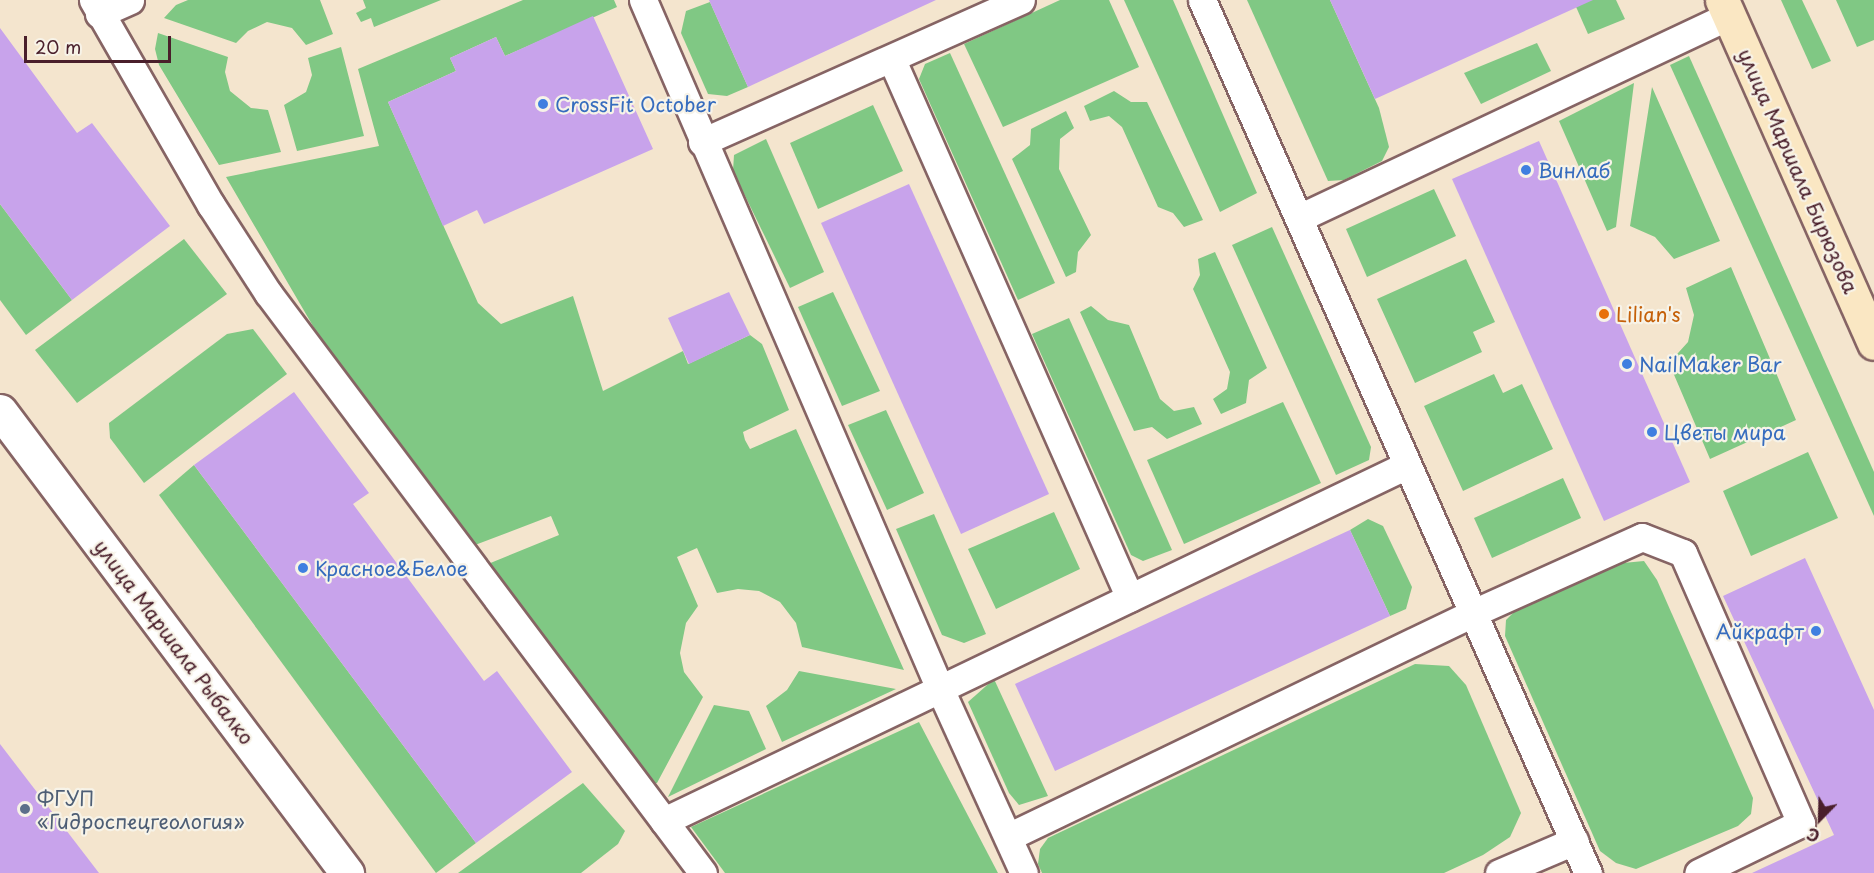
<!DOCTYPE html>
<meta charset="utf-8">
<style>
body{margin:0}
#map{position:relative;width:1874px;height:873px;overflow:hidden;background:#f4e5ce;font-family:"Playpen Sans",sans-serif}
div>[style]{position:absolute}
[style*='--x']{left:calc(var(--x)*1px);top:calc(var(--y)*1px);width:calc(var(--w)*1px);rotate:calc(var(--a)*1deg)}
.green>*{inset:0;background:#80c884}
.building>*{inset:0;background:#c8a3eb}
.roads{filter:drop-shadow(2px 0 #866464) drop-shadow(-2px 0 #866464) drop-shadow(0 2px #866464) drop-shadow(0 -2px #866464)}
.service>*{height:27px;margin:-13.5px;padding:0 13.5px;transform-origin:13.5px;border-radius:13.5px;background:#fff}
.tertiary>*{height:33px;margin:-16.5px;padding:0 16.5px;transform-origin:16.5px;border-radius:16.5px;background:#fff}
.secondary>*{height:33px;margin:-16.5px;padding:0 16.5px;transform-origin:16.5px;border-radius:16.5px;background:#fae7c3}
.dots>*{width:16px;height:16px;translate:-50% -50%;box-sizing:border-box;border:3px solid #f7f3e8;border-radius:50%}
span{translate:-50% -50%;white-space:nowrap;text-align:center;line-height:1.15;-webkit-text-stroke:4.5px #f7f3e8;paint-order:stroke}
.shop-label{font-size:20px;color:#366cbe}
.left{translate:0 -50%;text-align:left}
.right{translate:-100% -50%;text-align:right}
.street-label{font-size:20px;color:#4a1f2b}
.food-label{font-size:20px;color:#c56008}
.service-label{font-size:20px;color:#4e5e75}
.north{position:absolute;left:1790px;top:789px;width:60px;height:60px;-webkit-text-stroke:4px #f7f3e8;paint-order:stroke;rotate:203deg;font-size:16px;font-weight:700;line-height:24px;text-align:center;color:#4a1f2b}
.north::after{content:'';display:block;margin:auto;width:21px;height:27px;background:#4a1f2b;clip-path:polygon(50% 0,100% 100%,50% 72%,0 100%)}
.scale{position:absolute;left:24px;top:36px;width:147px;height:27px;box-sizing:border-box;border:3px solid #4a1f2b;border-top:0;padding-left:8px;font-size:18px;line-height:21px;white-space:nowrap;color:#4a1f2b;-webkit-text-stroke:4px #f7f3e8;paint-order:stroke}
</style>
<div id="map">
<div class="green">
<div style="clip-path:polygon(188px 0,320px 0,333px 34px,306px 45px,292px 28px,267px 22px,248px 31px,236px 43px,164px 18px,176px 5px)"></div>
<div style="clip-path:polygon(363px 0,441px 0,374px 27px,371px 18px,361px 22px,356px 13px,366px 8px)"></div>
<div style="clip-path:polygon(523px 0,614px 0,617px 7px,505px 56px,496px 37px,450px 58px,456px 71px,388px 102px,478px 303px,501px 324px,573px 296px,603px 391px,683px 351px,688px 364px,750px 335px,762px 344px,789px 410px,743px 432px,745px 440px,750px 449px,796px 429px,904px 670px,802px 647px,796px 623px,780px 602px,759px 591px,738px 589px,717px 593px,697px 548px,677px 557px,698px 606px,686px 623px,680px 653px,684px 672px,703px 697px,657px 783px,649px 784px,488px 564px,559px 535px,551px 516px,475px 545px,327px 350px,226px 177px,379px 146px,358px 69px)"></div>
<div style="clip-path:polygon(1060px 0,1109px 0,1139px 67px,1003px 127px,964px 44px)"></div>
<div style="clip-path:polygon(1124px 0,1173px 0,1257px 193px,1220px 212px)"></div>
<div style="clip-path:polygon(1247px 0,1330px 0,1379px 108px,1389px 147px,1382px 161px,1344px 180px,1328px 181px)"></div>
<div style="clip-path:polygon(1573px 0,1616px 0,1625px 19px,1588px 34px)"></div>
<div style="clip-path:polygon(1781px 0,1802px 0,1831px 61px,1812px 69px)"></div>
<div style="clip-path:polygon(1836px 0,1874px 0,1874px 40px,1857px 47px)"></div>
<div style="clip-path:polygon(710px 2px,748px 87px,727px 96px,708px 94px,681px 33px,686px 11px)"></div>
<div style="clip-path:polygon(158px 33px,228px 57px,225px 72px,230px 91px,251px 108px,268px 110px,281px 152px,219px 165px,159px 65px,155px 49px)"></div>
<div style="clip-path:polygon(1537px 43px,1551px 71px,1481px 104px,1464px 73px)"></div>
<div style="clip-path:polygon(341px 47px,364px 136px,297px 151px,284px 105px,306px 92px,312px 75px,308px 58px)"></div>
<div style="clip-path:polygon(950px 53px,1055px 283px,1018px 300px,919px 79px,925px 64px)"></div>
<div style="clip-path:polygon(1689px 56px,1874px 472px,1874px 516px,1670px 65px)"></div>
<div style="clip-path:polygon(1634px 83px,1616px 227px,1607px 231px,1559px 121px)"></div>
<div style="clip-path:polygon(1652px 87px,1720px 241px,1674px 259px,1655px 237px,1630px 226px)"></div>
<div style="clip-path:polygon(1114px 91px,1131px 102px,1147px 102px,1203px 220px,1184px 227px,1173px 213px,1158px 207px,1122px 127px,1109px 116px,1090px 121px,1084px 106px)"></div>
<div style="clip-path:polygon(873px 105px,903px 171px,818px 209px,790px 143px)"></div>
<div style="clip-path:polygon(1066px 111px,1074px 128px,1060px 139px,1059px 169px,1091px 235px,1078px 252px,1076px 272px,1066px 277px,1012px 159px,1030px 145px,1031px 129px)"></div>
<div style="clip-path:polygon(766px 139px,824px 272px,790px 288px,733px 171px,734px 155px)"></div>
<div style="clip-path:polygon(1434px 189px,1456px 236px,1367px 277px,1346px 229px)"></div>
<div style="clip-path:polygon(0 204px,72px 300px,26px 335px,0 300px)"></div>
<div style="clip-path:polygon(1272px 227px,1371px 447px,1369px 460px,1336px 475px,1232px 245px)"></div>
<div style="clip-path:polygon(184px 239px,227px 294px,77px 403px,35px 350px)"></div>
<div style="clip-path:polygon(1215px 252px,1267px 368px,1249px 380px,1246px 403px,1221px 414px,1213px 399px,1227px 389px,1230px 372px,1193px 289px,1200px 275px,1198px 259px)"></div>
<div style="clip-path:polygon(1466px 259px,1495px 322px,1473px 332px,1482px 352px,1415px 383px,1377px 299px)"></div>
<div style="clip-path:polygon(1731px 267px,1796px 420px,1710px 459px,1669px 363px,1688px 342px,1694px 315px,1686px 288px)"></div>
<div style="clip-path:polygon(833px 292px,880px 391px,842px 406px,798px 307px)"></div>
<div style="clip-path:polygon(1091px 306px,1108px 320px,1129px 325px,1160px 399px,1174px 411px,1194px 407px,1202px 424px,1167px 439px,1152px 427px,1134px 431px,1080px 312px)"></div>
<div style="clip-path:polygon(1069px 318px,1172px 550px,1143px 561px,1131px 555px,1032px 334px)"></div>
<div style="clip-path:polygon(253px 329px,287px 374px,144px 483px,110px 438px,109px 423px,227px 334px)"></div>
<div style="clip-path:polygon(1494px 374px,1503px 393px,1522px 384px,1553px 449px,1463px 491px,1424px 406px)"></div>
<div style="clip-path:polygon(1283px 402px,1321px 483px,1184px 544px,1147px 460px)"></div>
<div style="clip-path:polygon(886px 410px,924px 493px,887px 510px,848px 425px)"></div>
<div style="clip-path:polygon(1808px 452px,1838px 518px,1751px 556px,1723px 491px)"></div>
<div style="clip-path:polygon(194px 465px,476px 843px,436px 873px,159px 495px)"></div>
<div style="clip-path:polygon(1563px 478px,1581px 518px,1492px 558px,1474px 518px)"></div>
<div style="clip-path:polygon(1054px 512px,1080px 569px,996px 609px,968px 549px)"></div>
<div style="clip-path:polygon(934px 514px,986px 634px,964px 643px,942px 635px,896px 529px)"></div>
<div style="clip-path:polygon(1368px 519px,1383px 526px,1412px 587px,1406px 609px,1390px 616px,1350px 530px)"></div>
<div style="clip-path:polygon(1644px 561px,1657px 580px,1753px 798px,1751px 814px,1738px 826px,1636px 869px,1616px 863px,1600px 851px,1505px 636px,1506px 620px,1517px 609px,1623px 563px)"></div>
<div style="clip-path:polygon(1415px 664px,1449px 666px,1466px 685px,1521px 813px,1510px 837px,1483px 855px,1444px 873px,1042px 873px,1038px 864px,1040px 849px,1048px 838px)"></div>
<div style="clip-path:polygon(799px 671px,896px 689px,782px 742px,766px 706px,787px 690px)"></div>
<div style="clip-path:polygon(994px 679px,1048px 796px,1019px 805px,1009px 793px,968px 702px)"></div>
<div style="clip-path:polygon(714px 705px,749px 711px,766px 749px,668px 797px)"></div>
<div style="clip-path:polygon(919px 722px,998px 873px,725px 873px,691px 827px)"></div>
<div style="clip-path:polygon(583px 783px,625px 831px,618px 844px,581px 873px,458px 873px)"></div>
</div>
<div class="building">
<div style="clip-path:polygon(709px 0,936px 0,748px 87px)"></div>
<div style="clip-path:polygon(1330px 0,1593px 0,1375px 99px)"></div>
<div style="clip-path:polygon(593px 16px,653px 149px,484px 224px,477px 210px,443px 226px,388px 102px,456px 71px,450px 58px,496px 37px,505px 56px)"></div>
<div style="clip-path:polygon(0 28px,77px 133px,92px 123px,170px 226px,72px 300px,0 204px)"></div>
<div style="clip-path:polygon(1539px 141px,1690px 482px,1604px 521px,1452px 179px)"></div>
<div style="clip-path:polygon(909px 184px,1049px 494px,961px 534px,821px 223px)"></div>
<div style="clip-path:polygon(729px 292px,750px 335px,689px 364px,668px 318px)"></div>
<div style="clip-path:polygon(294px 392px,369px 493px,353px 504px,484px 681px,497px 671px,572px 772px,476px 843px,194px 465px)"></div>
<div style="clip-path:polygon(1350px 530px,1390px 616px,1055px 771px,1015px 684px)"></div>
<div style="clip-path:polygon(1805px 558px,1874px 710px,1874px 873px,1752px 873px,1834px 835px,1723px 596px)"></div>
<div style="clip-path:polygon(0 744px,99px 873px,0 873px)"></div>
</div>
<div class="roads">
<div class="service">
<div style="--x:93;--y:0;--w:237;--a:60.1"></div>
<div style="--x:211;--y:205;--w:105;--a:57.1"></div>
<div style="--x:268;--y:293;--w:725;--a:53.13"></div>
<div style="--x:643;--y:0;--w:750;--a:66.68"></div>
<div style="--x:940;--y:689;--w:202;--a:65.5"></div>
<div style="--x:1202;--y:0;--w:955;--a:66.15"></div>
<div style="--x:99;--y:14;--w:34;--a:-24"></div>
<div style="--x:892;--y:60;--w:588;--a:66.14"></div>
<div style="--x:702;--y:142;--w:349;--a:-24"></div>
<div style="--x:1299;--y:218;--w:475;--a:-25.2"></div>
<div style="--x:664;--y:821;--w:824;--a:-25.6"></div>
<div style="--x:1008;--y:837;--w:516;--a:-25.72"></div>
<div style="--x:1473;--y:613;--w:185;--a:-24.2"></div>
<div style="--x:1642;--y:537;--w:44;--a:21.3"></div>
<div style="--x:1683;--y:553;--w:295;--a:66.4"></div>
<div style="--x:1801;--y:823;--w:114;--a:154.1"></div>
<div style="--x:1499;--y:873;--w:82;--a:-23.1"></div>
</div>
<div class="tertiary">
<div style="--x:0;--y:411;--w:578;--a:53.09"></div>
</div>
<div class="secondary">
<div style="--x:1722;--y:0;--w:375;--a:66.1"></div>
</div>
</div>
<div class="dots">
<div style="left:543px;top:104px;background:#3f7fe0"></div>
<div style="left:1526px;top:170px;background:#3f7fe0"></div>
<div style="left:1604px;top:314px;background:#e8710a"></div>
<div style="left:1627px;top:364px;background:#3f7fe0"></div>
<div style="left:1652px;top:432px;background:#3f7fe0"></div>
<div style="left:303px;top:568px;background:#3f7fe0"></div>
<div style="left:1816px;top:631px;background:#3f7fe0"></div>
<div style="left:25px;top:809px;background:#5c6f8a"></div>
</div>
<div class="shop-label">
<span class="left" style="left:555px;top:104px">CrossFit October</span>
<span class="left" style="left:1538px;top:170px">Винлаб</span>
<span class="left" style="left:1639px;top:364px">NailMaker Bar</span>
<span class="left" style="left:1664px;top:432px">Цветы мира</span>
<span class="left" style="left:315px;top:568px">Красное&amp;Белое</span>
<span class="right" style="left:1804px;top:631px">Айкрафт</span>
</div>
<div class="street-label">
<span style="left:1798px;top:171px;rotate:66deg">улица Маршала Бирюзова</span>
<span style="left:174px;top:642px;rotate:53deg">улица Маршала Рыбалко</span>
</div>
<div class="food-label">
<span class="left" style="left:1616px;top:314px">Lilian's</span>
</div>
<div class="service-label">
<span class="left" style="left:37px;top:810px">ФГУП<br>«Гидроспецгеология»</span>
</div>
<div class="north">С</div>
<div class="scale">20 m</div>
</div>
